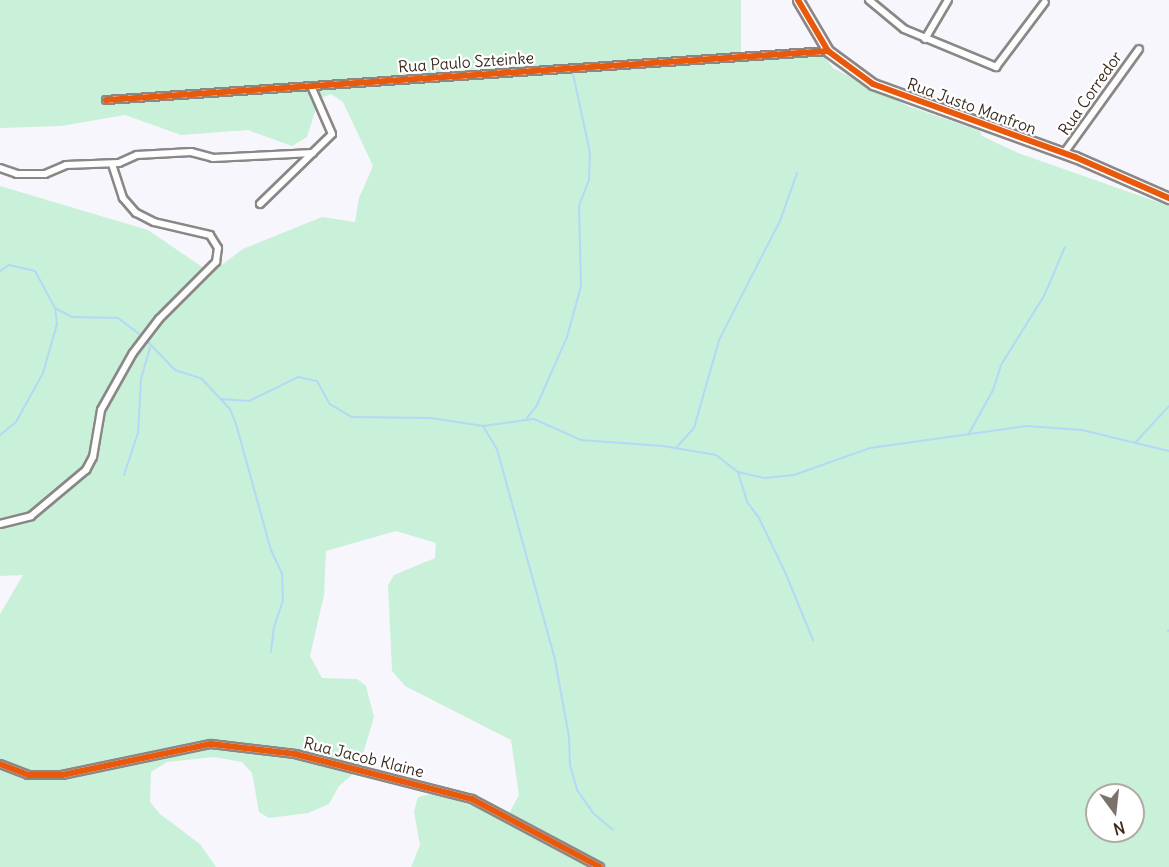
<!DOCTYPE html>
<style>
body{margin:0}
#map{position:relative;width:1169px;height:867px;overflow:hidden;background:#f7f6fc;font-family:Delius,sans-serif}
div>[style]{position:absolute}
[style*='--x']{left:calc(var(--x)*1px);top:calc(var(--y)*1px);width:calc(var(--w)*1px);rotate:calc(var(--a)*1deg)}
.green>*{inset:0;background:#c9f0d8}
.stream>*{height:2px;margin:-1px;padding:0 1px;transform-origin:1px;border-radius:1px;background:#b3d9f7}
.roads{filter:drop-shadow(2px 0 #8b8787) drop-shadow(-2px 0 #8b8787) drop-shadow(0 2px #8b8787) drop-shadow(0 -2px #8b8787)}
.street>*{height:6px;margin:-3px;padding:0 3px;transform-origin:3px;border-radius:3px;background:#fefeff}
.secondary>*{height:9px;margin:-4.5px;padding:0 4.5px;transform-origin:4.5px;border-radius:4.5px;background:#fefeff}
.cycleway>*{height:6px;margin:-3px;padding:0 3px;transform-origin:3px;border-radius:3px;background:#e8590c}
span{translate:-50% -50%;white-space:nowrap;text-align:center;line-height:1.15;-webkit-text-stroke:4.5px #fff;paint-order:stroke}
.street-label{font-size:16px;color:#3b2a1e}
.north{position:absolute;left:1085px;top:783px;width:60px;height:60px;box-sizing:border-box;background:#fff;border:2px solid #b1aaa5;border-radius:50%;rotate:165deg;font-size:16px;font-weight:700;line-height:24px;text-align:center;color:#3b2a1e}
.north::after{content:'';display:block;margin:auto;width:21px;height:27px;background:#7d716c;clip-path:polygon(50% 0,100% 100%,50% 72%,0 100%)}
</style>
<div id="map">
<div class="green">
<div style="clip-path:polygon(evenodd,0 0,741px 0,741px 59px,819px 57px,817px 47px,833px 68px,908px 106px,980px 131px,982px 136px,1018px 153px,1169px 206px,1169px 867px,411px 867px,420px 845px,414px 812px,418px 797px,435px 793px,507px 817px,519px 795px,511px 740px,405px 686px,392px 671px,388px 585px,394px 575px,435px 558px,436px 543px,396px 531px,326px 551px,324px 595px,310px 656px,322px 678px,357px 679px,366px 686px,374px 717px,358px 770px,339px 786px,329px 804px,308px 813px,269px 818px,259px 812px,252px 773px,242px 762px,214px 757px,167px 762px,151px 772px,150px 802px,160px 814px,200px 844px,216px 867px,0 867px,0 614px,23px 575px,0 576px,0 186px,148px 230px,211px 273px,243px 249px,322px 217px,355px 222px,359px 198px,373px 166px,343px 102px,331px 94px,319px 99px,307px 137px,292px 146px,248px 130px,181px 135px,125px 115px,61px 126px,0 128px,0 0,1097px 795px,1133px 795px,1133px 831px,1097px 831px,1097px 795px)"></div>
</div>
<div class="stream">
<div style="--x:0;--y:271;--w:11;--a:-34"></div>
<div style="--x:9;--y:265;--w:27;--a:13"></div>
<div style="--x:35;--y:271;--w:42;--a:61.6"></div>
<div style="--x:55;--y:308;--w:19;--a:28"></div>
<div style="--x:72;--y:317;--w:46;--a:1.2"></div>
<div style="--x:118;--y:318;--w:26;--a:37"></div>
<div style="--x:147;--y:341;--w:40;--a:46"></div>
<div style="--x:175;--y:370;--w:28;--a:18"></div>
<div style="--x:202;--y:379;--w:41;--a:47"></div>
<div style="--x:230;--y:409;--w:16;--a:68"></div>
<div style="--x:236;--y:424;--w:131;--a:74.5"></div>
<div style="--x:271;--y:550;--w:26;--a:65"></div>
<div style="--x:282;--y:574;--w:26;--a:88"></div>
<div style="--x:283;--y:600;--w:28;--a:108"></div>
<div style="--x:274;--y:627;--w:25;--a:97"></div>
<div style="--x:221;--y:399;--w:28;--a:4"></div>
<div style="--x:249;--y:401;--w:55;--a:-26.1"></div>
<div style="--x:298;--y:377;--w:19;--a:12"></div>
<div style="--x:317;--y:381;--w:26;--a:61"></div>
<div style="--x:330;--y:404;--w:26;--a:31"></div>
<div style="--x:352;--y:417;--w:79;--a:0.7"></div>
<div style="--x:431;--y:418;--w:53;--a:8.7"></div>
<div style="--x:483;--y:426;--w:51;--a:-7.8"></div>
<div style="--x:534;--y:419;--w:51;--a:24.1"></div>
<div style="--x:581;--y:440;--w:82;--a:4.2"></div>
<div style="--x:663;--y:446;--w:54;--a:9.6"></div>
<div style="--x:716;--y:455;--w:28;--a:38"></div>
<div style="--x:738;--y:472;--w:28;--a:13"></div>
<div style="--x:765;--y:478;--w:29;--a:-6"></div>
<div style="--x:794;--y:475;--w:81;--a:-19.6"></div>
<div style="--x:870;--y:448;--w:159;--a:-8"></div>
<div style="--x:1027;--y:426;--w:55;--a:4.2"></div>
<div style="--x:1082;--y:430;--w:89;--a:13.6"></div>
<div style="--x:527;--y:418;--w:16;--a:-52"></div>
<div style="--x:537;--y:405;--w:74;--a:-66.2"></div>
<div style="--x:567;--y:337;--w:53;--a:-74.6"></div>
<div style="--x:581;--y:286;--w:80;--a:-91.4"></div>
<div style="--x:579;--y:206;--w:28;--a:-69"></div>
<div style="--x:589;--y:180;--w:27;--a:-88"></div>
<div style="--x:590;--y:153;--w:81;--a:-102.1"></div>
<div style="--x:483;--y:426;--w:27;--a:59"></div>
<div style="--x:497;--y:449;--w:219;--a:74.6"></div>
<div style="--x:555;--y:660;--w:78;--a:79.7"></div>
<div style="--x:569;--y:737;--w:28;--a:88"></div>
<div style="--x:570;--y:765;--w:26;--a:74"></div>
<div style="--x:577;--y:790;--w:28;--a:55"></div>
<div style="--x:593;--y:813;--w:26;--a:40"></div>
<div style="--x:0;--y:435;--w:21;--a:-39"></div>
<div style="--x:16;--y:422;--w:56;--a:-61.1"></div>
<div style="--x:43;--y:373;--w:51;--a:-74.1"></div>
<div style="--x:57;--y:324;--w:16;--a:-97"></div>
<div style="--x:968;--y:435;--w:51;--a:-60.9"></div>
<div style="--x:993;--y:390;--w:26;--a:-72"></div>
<div style="--x:1001;--y:365;--w:81;--a:-58.1"></div>
<div style="--x:1044;--y:296;--w:53;--a:-66.8"></div>
<div style="--x:1135;--y:443;--w:50;--a:-47.4"></div>
<div style="--x:676;--y:448;--w:27;--a:-48"></div>
<div style="--x:694;--y:428;--w:91;--a:-74.1"></div>
<div style="--x:719;--y:340;--w:134;--a:-62.9"></div>
<div style="--x:780;--y:221;--w:51;--a:-70.5"></div>
<div style="--x:738;--y:472;--w:31;--a:73"></div>
<div style="--x:747;--y:502;--w:20;--a:53"></div>
<div style="--x:759;--y:518;--w:60;--a:64.3"></div>
<div style="--x:785;--y:572;--w:74;--a:67.6"></div>
<div style="--x:124;--y:475;--w:44;--a:-71.6"></div>
<div style="--x:138;--y:433;--w:54;--a:-86.8"></div>
<div style="--x:141;--y:379;--w:33;--a:-74"></div>
<div style="--x:1168;--y:631;--w:1;--a:-45"></div>
</div>
<div class="roads">
<div class="street">
<div style="--x:869;--y:0;--w:45;--a:39.6"></div>
<div style="--x:904;--y:29;--w:100;--a:22.4"></div>
<div style="--x:996;--y:67;--w:81;--a:-53"></div>
<div style="--x:925;--y:39;--w:45;--a:-59.5"></div>
<div style="--x:106;--y:100;--w:724;--a:-3.88"></div>
<div style="--x:1064;--y:153;--w:128;--a:-54.2"></div>
<div style="--x:0;--y:168;--w:18;--a:19"></div>
<div style="--x:17;--y:174;--w:28;--a:0"></div>
<div style="--x:45;--y:174;--w:23;--a:-23"></div>
<div style="--x:66;--y:165;--w:53;--a:-2.2"></div>
<div style="--x:119;--y:163;--w:20;--a:-24"></div>
<div style="--x:137;--y:155;--w:54;--a:-3.2"></div>
<div style="--x:191;--y:152;--w:23;--a:15"></div>
<div style="--x:213;--y:158;--w:100;--a:-2.9"></div>
<div style="--x:260;--y:204;--w:100;--a:-44.2"></div>
<div style="--x:332;--y:134;--w:52;--a:-113.6"></div>
<div style="--x:0;--y:524;--w:32;--a:-14"></div>
<div style="--x:31;--y:516;--w:72;--a:-39.9"></div>
<div style="--x:86;--y:470;--w:15;--a:-62"></div>
<div style="--x:93;--y:457;--w:48;--a:-80.3"></div>
<div style="--x:101;--y:410;--w:65;--a:-60.7"></div>
<div style="--x:133;--y:353;--w:43;--a:-52.6"></div>
<div style="--x:159;--y:319;--w:81;--a:-45"></div>
<div style="--x:216;--y:262;--w:14;--a:-82"></div>
<div style="--x:218;--y:248;--w:15;--a:-122"></div>
<div style="--x:210;--y:235;--w:57;--a:-166.9"></div>
<div style="--x:154;--y:222;--w:20;--a:-153"></div>
<div style="--x:136;--y:213;--w:20;--a:-131"></div>
<div style="--x:123;--y:198;--w:36;--a:-108"></div>
<div style="--x:0;--y:764;--w:30;--a:21"></div>
<div style="--x:28;--y:775;--w:34;--a:0"></div>
<div style="--x:62;--y:775;--w:152;--a:-11.8"></div>
<div style="--x:211;--y:744;--w:85;--a:6.8"></div>
<div style="--x:295;--y:754;--w:183;--a:14.3"></div>
<div style="--x:472;--y:799;--w:145;--a:28"></div>
</div>
<div class="secondary">
<div style="--x:798;--y:0;--w:59;--a:59.5"></div>
<div style="--x:828;--y:51;--w:56;--a:36.3"></div>
<div style="--x:873;--y:84;--w:215;--a:19.9"></div>
<div style="--x:1075;--y:157;--w:103;--a:23.6"></div>
</div>
</div>
<div class="cycleway">
<div style="--x:798;--y:0;--w:59;--a:59.5"></div>
<div style="--x:828;--y:51;--w:56;--a:36.3"></div>
<div style="--x:873;--y:84;--w:215;--a:19.9"></div>
<div style="--x:1075;--y:157;--w:103;--a:23.6"></div>
<div style="--x:106;--y:100;--w:724;--a:-3.88"></div>
<div style="--x:0;--y:764;--w:30;--a:21"></div>
<div style="--x:28;--y:775;--w:34;--a:0"></div>
<div style="--x:62;--y:775;--w:152;--a:-11.8"></div>
<div style="--x:211;--y:744;--w:85;--a:6.8"></div>
<div style="--x:295;--y:754;--w:183;--a:14.3"></div>
<div style="--x:472;--y:799;--w:145;--a:28"></div>
</div>
<div class="street-label">
<span style="left:466px;top:62px;rotate:-4deg">Rua Paulo Szteinke</span>
<span style="left:1090px;top:93px;rotate:-55deg">Rua Corredor</span>
<span style="left:972px;top:106px;rotate:20deg">Rua Justo Manfron</span>
<span style="left:364px;top:757px;rotate:14deg">Rua Jacob Klaine</span>
</div>
<div class="north">N</div>
</div>
